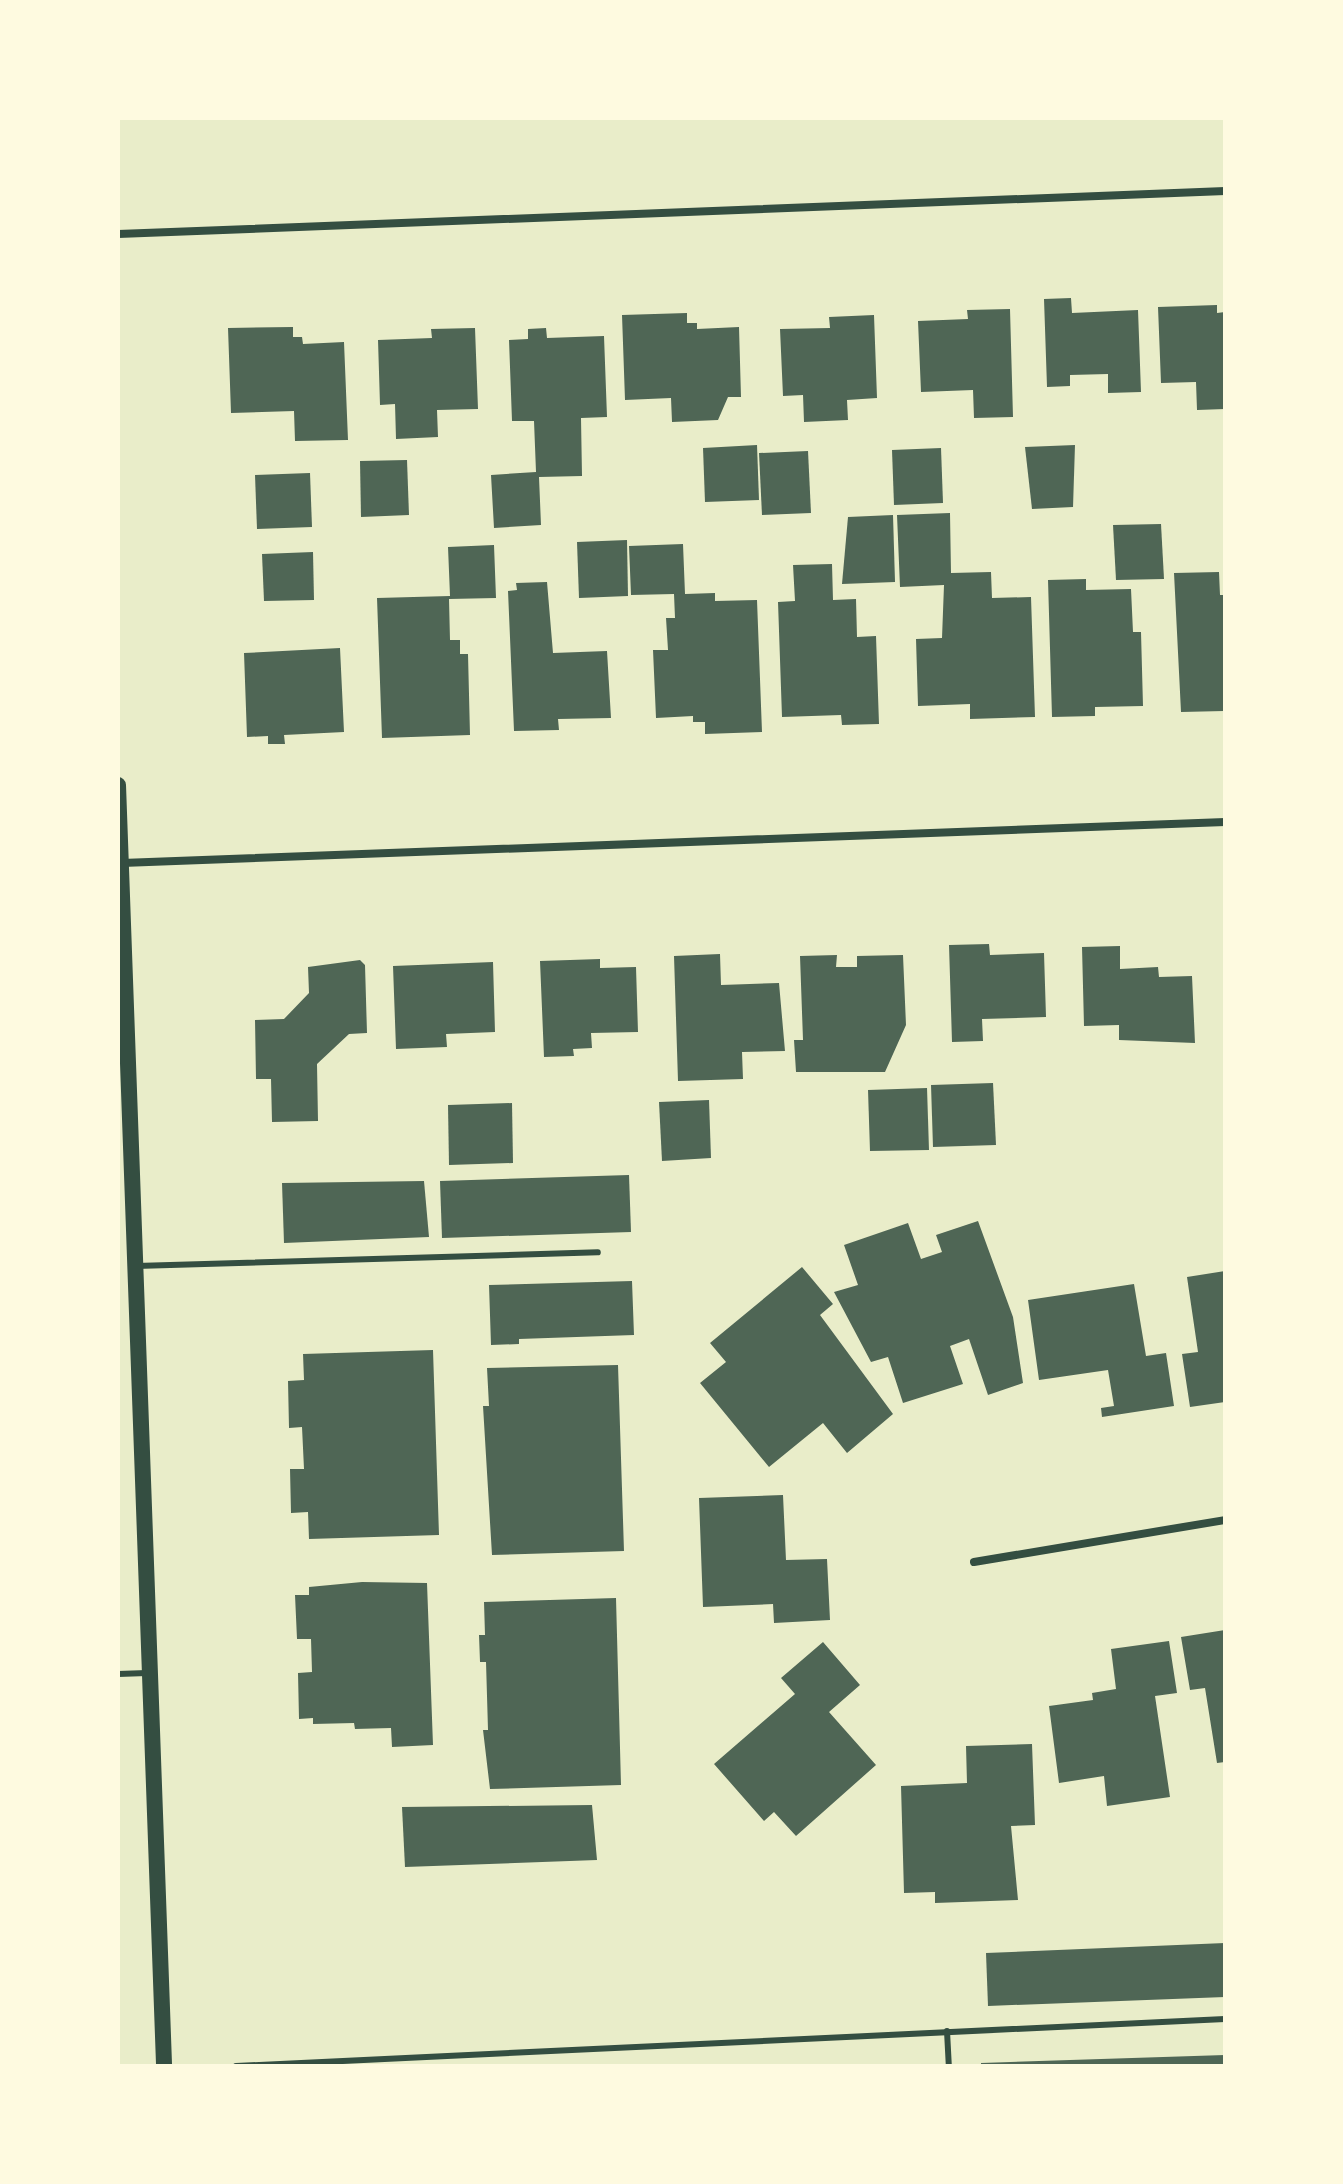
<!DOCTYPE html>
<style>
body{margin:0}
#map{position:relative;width:1343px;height:2184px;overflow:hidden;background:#e9edc9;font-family:"PT Serif",serif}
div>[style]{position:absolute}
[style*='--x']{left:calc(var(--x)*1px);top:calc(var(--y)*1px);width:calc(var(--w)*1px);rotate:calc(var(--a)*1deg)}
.building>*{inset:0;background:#4f6655}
.service>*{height:6px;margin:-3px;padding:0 3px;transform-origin:3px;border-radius:3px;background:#344e41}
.minor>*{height:8px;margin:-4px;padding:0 4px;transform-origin:4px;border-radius:4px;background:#344e41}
.secondary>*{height:16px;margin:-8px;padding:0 8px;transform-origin:8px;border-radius:8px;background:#344e41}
span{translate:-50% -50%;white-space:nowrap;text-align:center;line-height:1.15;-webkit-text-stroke:8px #fefae0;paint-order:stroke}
.frame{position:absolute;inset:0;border:120px solid #fefae0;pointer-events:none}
</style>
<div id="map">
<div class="building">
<div style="clip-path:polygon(1071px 298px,1072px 313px,1138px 310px,1141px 392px,1108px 393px,1108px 374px,1070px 375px,1070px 386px,1047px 387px,1044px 299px)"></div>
<div style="clip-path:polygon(1217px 305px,1217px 313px,1225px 312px,1225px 409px,1197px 410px,1196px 382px,1161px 383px,1158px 307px)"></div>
<div style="clip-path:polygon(1010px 309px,1013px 417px,974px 418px,973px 390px,921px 392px,918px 321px,968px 319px,967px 310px)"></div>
<div style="clip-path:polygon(687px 313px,687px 323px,697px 323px,697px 329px,739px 327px,741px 397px,728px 397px,718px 420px,672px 422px,671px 398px,625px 400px,622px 315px)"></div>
<div style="clip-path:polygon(874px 315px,877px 398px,847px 400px,848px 420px,804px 422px,803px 395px,783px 396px,780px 329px,830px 328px,829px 317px)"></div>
<div style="clip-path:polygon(293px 327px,293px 337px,302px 337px,303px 344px,344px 342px,348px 440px,295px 441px,294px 411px,231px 413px,228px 328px)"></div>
<div style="clip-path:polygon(475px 328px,478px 409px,437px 410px,438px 437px,396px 439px,395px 404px,380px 405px,378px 340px,432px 338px,431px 329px)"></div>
<div style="clip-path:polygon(546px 328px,547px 338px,604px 336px,607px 417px,581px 418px,582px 476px,539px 477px,541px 525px,494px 528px,491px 475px,536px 472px,534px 421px,512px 421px,509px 340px,528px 339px,528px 329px)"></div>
<div style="clip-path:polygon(757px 445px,759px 500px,705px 502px,703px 448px)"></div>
<div style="clip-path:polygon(1075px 445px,1073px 507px,1032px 509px,1025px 447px)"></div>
<div style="clip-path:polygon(941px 448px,943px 503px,894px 505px,892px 450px)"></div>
<div style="clip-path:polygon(808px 451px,811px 513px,762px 515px,759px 453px)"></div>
<div style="clip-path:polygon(407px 460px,409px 515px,361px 517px,360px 461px)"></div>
<div style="clip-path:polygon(310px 473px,312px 527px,257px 529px,255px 475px)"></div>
<div style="clip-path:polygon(950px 513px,951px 573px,991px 572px,992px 598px,1031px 597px,1035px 717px,970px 719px,970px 704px,918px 706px,916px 639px,942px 638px,944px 585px,900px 587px,897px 515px)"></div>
<div style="clip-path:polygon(893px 515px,895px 582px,842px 584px,848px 517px)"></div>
<div style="clip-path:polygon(1161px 524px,1164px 579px,1116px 580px,1113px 525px)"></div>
<div style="clip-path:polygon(627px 540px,628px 596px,579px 598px,577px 542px)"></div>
<div style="clip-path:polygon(683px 544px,685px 594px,715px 593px,715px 601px,757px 600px,762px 732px,705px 734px,705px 722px,693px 722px,693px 716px,656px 718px,653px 650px,668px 650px,666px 618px,675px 618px,674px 594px,631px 595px,629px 546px)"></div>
<div style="clip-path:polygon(494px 545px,496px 598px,449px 599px,450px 640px,460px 640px,460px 654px,468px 654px,470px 735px,382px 738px,377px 598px,450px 596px,448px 547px)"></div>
<div style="clip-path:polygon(313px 552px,314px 600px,264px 601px,262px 554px)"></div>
<div style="clip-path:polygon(832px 564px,833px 600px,856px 599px,857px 637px,876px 636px,879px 724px,842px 725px,841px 715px,782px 717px,778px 602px,795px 601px,793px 565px)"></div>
<div style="clip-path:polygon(1219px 572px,1220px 595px,1225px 595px,1224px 711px,1181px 712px,1174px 573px)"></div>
<div style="clip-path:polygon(1086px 579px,1086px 590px,1131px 589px,1133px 632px,1141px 632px,1143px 706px,1095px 707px,1095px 716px,1052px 717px,1048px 580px)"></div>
<div style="clip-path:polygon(547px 582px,553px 653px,607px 651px,611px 718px,558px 719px,559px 730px,514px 731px,508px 591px,517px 590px,516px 583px)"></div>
<div style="clip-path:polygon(340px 648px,344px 732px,284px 735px,285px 744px,268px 744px,268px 736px,247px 737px,244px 653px)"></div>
<div style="clip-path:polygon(989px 944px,990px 955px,1044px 953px,1046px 1017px,982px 1019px,983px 1041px,952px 1042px,949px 945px)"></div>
<div style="clip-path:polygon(1120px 946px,1120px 969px,1158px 967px,1159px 977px,1192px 976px,1195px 1043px,1119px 1040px,1119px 1025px,1084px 1026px,1082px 947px)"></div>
<div style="clip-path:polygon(720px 954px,721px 985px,779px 983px,785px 1051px,742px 1052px,743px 1079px,678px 1081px,674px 956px)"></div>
<div style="clip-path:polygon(837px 955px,836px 967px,857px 967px,857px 956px,903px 955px,906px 1025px,885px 1072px,796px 1072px,794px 1040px,803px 1040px,800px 956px)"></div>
<div style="clip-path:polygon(600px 959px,600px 968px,636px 967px,638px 1032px,591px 1033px,592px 1048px,573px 1049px,574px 1056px,544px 1057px,540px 961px)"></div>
<div style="clip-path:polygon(360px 960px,365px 965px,367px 1033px,349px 1034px,317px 1064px,318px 1121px,272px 1122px,271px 1079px,256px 1079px,255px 1020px,284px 1019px,309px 993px,308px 967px)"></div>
<div style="clip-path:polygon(493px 962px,495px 1032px,446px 1034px,447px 1047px,396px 1049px,393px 966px)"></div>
<div style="clip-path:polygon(993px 1083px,996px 1145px,933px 1147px,931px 1085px)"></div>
<div style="clip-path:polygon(927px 1088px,929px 1150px,870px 1151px,868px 1090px)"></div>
<div style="clip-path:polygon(709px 1100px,711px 1158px,662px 1161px,659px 1102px)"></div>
<div style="clip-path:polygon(512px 1103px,513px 1163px,449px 1165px,448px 1105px)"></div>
<div style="clip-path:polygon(629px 1175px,631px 1232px,442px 1238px,440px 1181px)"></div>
<div style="clip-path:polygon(424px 1181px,429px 1237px,284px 1243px,282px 1183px)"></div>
<div style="clip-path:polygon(978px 1221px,1013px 1317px,1023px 1383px,988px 1395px,969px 1339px,950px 1346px,963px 1384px,903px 1403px,888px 1357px,871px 1362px,834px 1292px,858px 1285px,844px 1245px,908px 1223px,921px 1259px,942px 1252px,936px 1235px)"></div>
<div style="clip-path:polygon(802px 1267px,833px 1304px,820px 1315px,893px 1414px,847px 1453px,823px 1423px,769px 1467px,700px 1383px,726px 1362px,710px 1343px)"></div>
<div style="clip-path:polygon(1225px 1271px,1225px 1402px,1190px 1407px,1182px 1354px,1198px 1352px,1187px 1277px)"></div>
<div style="clip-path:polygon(632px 1281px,634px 1335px,519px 1339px,519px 1344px,491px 1345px,489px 1285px)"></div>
<div style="clip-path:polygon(1134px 1284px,1146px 1356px,1166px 1353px,1174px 1406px,1102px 1417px,1101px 1408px,1114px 1406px,1108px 1370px,1039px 1380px,1028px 1300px)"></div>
<div style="clip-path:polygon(433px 1350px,439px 1535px,309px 1539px,308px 1512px,291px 1513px,290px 1469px,304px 1469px,302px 1427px,289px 1428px,288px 1381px,304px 1380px,303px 1354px)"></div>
<div style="clip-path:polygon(618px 1365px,624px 1551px,492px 1555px,483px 1406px,489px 1406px,487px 1368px)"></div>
<div style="clip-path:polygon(783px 1495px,786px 1560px,827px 1559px,830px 1620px,774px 1623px,773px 1604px,703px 1607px,699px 1498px)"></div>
<div style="clip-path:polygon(362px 1582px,427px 1583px,433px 1745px,392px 1747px,391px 1728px,355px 1729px,354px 1723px,313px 1724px,313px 1718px,299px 1719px,298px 1673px,312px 1672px,311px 1639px,297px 1639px,295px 1595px,309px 1595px,309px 1587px)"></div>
<div style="clip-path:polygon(616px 1598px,621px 1785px,490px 1789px,483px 1730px,488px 1730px,486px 1662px,480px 1662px,479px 1635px,485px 1635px,484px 1602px)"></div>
<div style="clip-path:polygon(1225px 1630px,1225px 1762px,1217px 1763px,1205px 1688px,1190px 1690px,1181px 1637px)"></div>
<div style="clip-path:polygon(1169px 1641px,1177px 1693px,1155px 1696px,1170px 1797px,1107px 1806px,1104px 1776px,1059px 1783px,1049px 1706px,1093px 1700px,1092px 1693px,1116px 1689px,1111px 1649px)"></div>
<div style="clip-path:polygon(823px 1642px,860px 1685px,829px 1712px,876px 1765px,796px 1836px,774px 1812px,764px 1821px,714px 1764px,795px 1694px,781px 1678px)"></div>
<div style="clip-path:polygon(1032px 1744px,1035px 1825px,1011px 1826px,1018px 1900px,935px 1903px,935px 1892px,904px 1893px,901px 1786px,967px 1783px,966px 1746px)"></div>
<div style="clip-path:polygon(592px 1805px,597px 1860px,405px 1867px,402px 1807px)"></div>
<div style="clip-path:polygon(1225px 1943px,1225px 1997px,988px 2006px,986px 1953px)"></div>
<div style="clip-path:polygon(1225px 2055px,1225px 2066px,981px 2066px,981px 2063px)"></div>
</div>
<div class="service">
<div style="--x:136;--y:1266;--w:462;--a:-1.7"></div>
<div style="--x:118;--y:1674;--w:29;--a:-2"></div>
<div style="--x:947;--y:2031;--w:35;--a:87"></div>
<div style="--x:236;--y:2066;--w:990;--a:-2.72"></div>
</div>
<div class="minor">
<div style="--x:118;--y:234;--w:1108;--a:-2.22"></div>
<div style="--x:122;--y:863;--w:1104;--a:-2.13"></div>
<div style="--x:974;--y:1562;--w:254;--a:-9.5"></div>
</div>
<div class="secondary">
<div style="--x:118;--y:785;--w:1282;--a:87.94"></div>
</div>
<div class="frame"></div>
</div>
